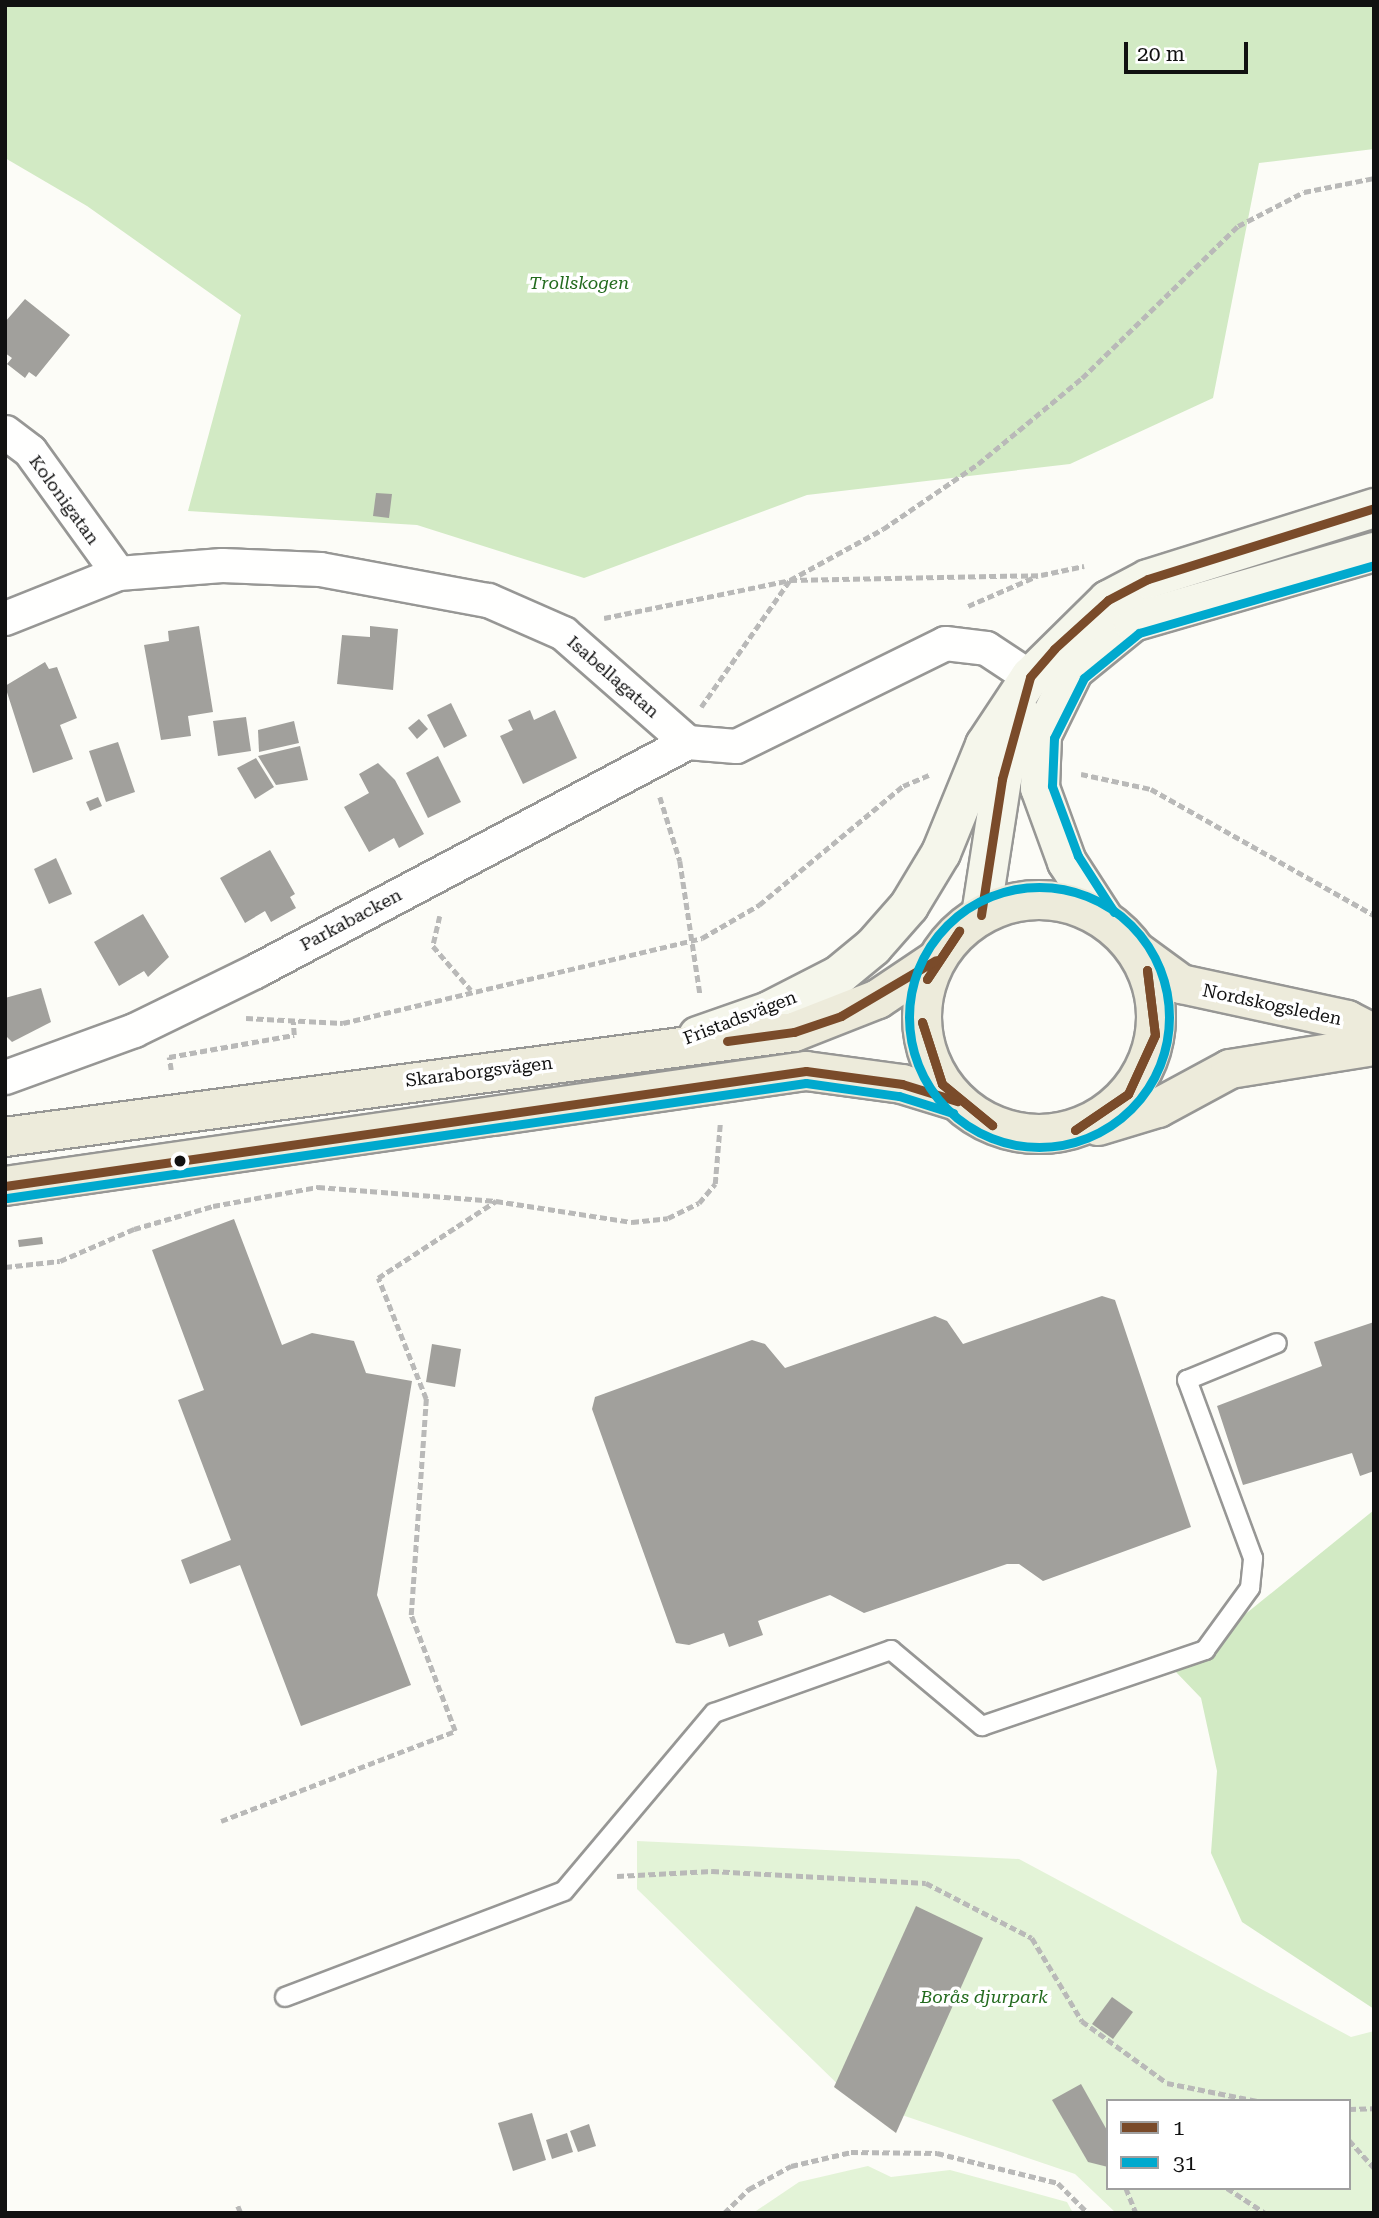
<!DOCTYPE html>
<meta charset="utf-8">
<style>
body{margin:0}
#map{position:relative;width:1379px;height:2218px;overflow:hidden;background:#fcfcf7;font-family:"Roboto Serif",serif}
div>[style]{position:absolute}
[style*='--x']{left:calc(var(--x)*1px);top:calc(var(--y)*1px);width:calc(var(--w)*1px);rotate:calc(var(--a)*1deg)}
.green>*{inset:0;background:#e3f3d7}
.forest>*{inset:0;background:#d2eac4}
.building>*{inset:0;background:#a1a09c}
.path>*{height:4.5px;margin-top:-2.25px;transform-origin:0;background:repeating-linear-gradient(90deg,#b9b9b8 0 7px,transparent 0 10.5px)}
.roads{filter:drop-shadow(2px 0 #979795) drop-shadow(-2px 0 #979795) drop-shadow(0 2px #979795) drop-shadow(0 -2px #979795)}
.lane>*{height:18px;margin:-9px;padding:0 9px;transform-origin:9px;border-radius:9px;background:#fffffe}
.street>*{height:33px;margin:-16.5px;padding:0 16.5px;transform-origin:16.5px;border-radius:16.5px;background:#fffffe}
.secondary>*{height:38px;margin:-19px;padding:0 19px;transform-origin:19px;border-radius:19px;background:#f5f6eb}
.primary>*{height:38px;margin:-19px;padding:0 19px;transform-origin:19px;border-radius:19px;background:#edebdb}
.primary>.ring{margin:-19px;padding:0;box-sizing:content-box;background:none;border:38px solid #edebdb;border-radius:50%}
.bus-1>*{height:9px;margin:-4.5px;padding:0 4.5px;transform-origin:4.5px;border-radius:4.5px;background:#7a4b2a}
.bus-2>*{height:9px;margin:-4.5px;padding:0 4.5px;transform-origin:4.5px;border-radius:4.5px;background:#00a9ce}
.bus-2>.ring{margin:-4.5px;padding:0;box-sizing:content-box;background:none;border:9px solid #00a9ce;border-radius:50%}
.dots>*{width:19px;height:19px;translate:-50% -50%;box-sizing:border-box;border:4px solid #fff;border-radius:50%}
span{translate:-50% -50%;white-space:nowrap;text-align:center;line-height:1.15;-webkit-text-stroke:7px #fff;paint-order:stroke}
.park-label{font-size:18px;color:#236b1e;font-style:italic}
.street-label{font-size:18px;color:#111}
.frame{position:absolute;inset:0;border:7px solid #111;pointer-events:none}
.legend{position:absolute;left:1106px;top:2099px;width:245px;height:91px;box-sizing:border-box;background:#fff;border:2px solid #a0a0a0;margin:0;padding:9px 12px;list-style:none;font-size:21px;color:#111}
.legend li{display:flex;align-items:center;gap:14px;height:35px}
.legend b{width:35px;border:2px solid #a0a0a0}
.scale{position:absolute;left:1124px;top:42px;width:124px;height:32px;box-sizing:border-box;border:4px solid #111;border-top:0;padding-left:9px;font-size:21px;line-height:24px;white-space:nowrap;color:#111;-webkit-text-stroke:5px #fff;paint-order:stroke}
</style>
<div id="map">
<div class="green">
<div style="clip-path:polygon(evenodd,637px 1841px,1019px 1859px,1351px 2037px,1374px 2031px,1374px 2213px,1116px 2213px,1075px 2174px,852px 2098px,637px 1889px,637px 1841px,1108px 2101px,1349px 2101px,1349px 2188px,1108px 2188px,1108px 2101px)"></div>
<div style="clip-path:polygon(868px 2166px,891px 2177px,950px 2170px,1067px 2202px,1073px 2213px,753px 2213px,799px 2182px)"></div>
</div>
<div class="forest">
<div style="clip-path:polygon(5px 5px,1374px 5px,1374px 149px,1259px 163px,1213px 398px,1070px 464px,807px 495px,584px 578px,417px 525px,188px 511px,241px 315px,87px 206px,5px 158px)"></div>
<div style="clip-path:polygon(1374px 1510px,1374px 2009px,1242px 1922px,1211px 1853px,1217px 1771px,1201px 1698px,1175px 1671px)"></div>
</div>
<div class="building">
<div style="clip-path:polygon(25px 299px,70px 335px,36px 377px,29px 372px,25px 378px,7px 364px,12px 358px,5px 353px,5px 322px)"></div>
<div style="clip-path:polygon(376px 493px,392px 494px,389px 518px,373px 516px)"></div>
<div style="clip-path:polygon(199px 626px,213px 712px,188px 716px,191px 736px,161px 740px,144px 645px,169px 641px,168px 631px)"></div>
<div style="clip-path:polygon(370px 626px,398px 629px,393px 690px,337px 684px,342px 635px,370px 637px)"></div>
<div style="clip-path:polygon(45px 662px,49px 669px,57px 667px,77px 718px,60px 725px,73px 759px,33px 773px,5px 686px)"></div>
<div style="clip-path:polygon(451px 703px,467px 736px,444px 748px,427px 715px)"></div>
<div style="clip-path:polygon(530px 710px,534px 720px,555px 710px,577px 758px,523px 784px,500px 736px,513px 730px,508px 720px)"></div>
<div style="clip-path:polygon(246px 717px,251px 751px,218px 756px,213px 721px)"></div>
<div style="clip-path:polygon(419px 719px,428px 729px,417px 739px,408px 728px)"></div>
<div style="clip-path:polygon(294px 721px,299px 743px,259px 752px,258px 730px)"></div>
<div style="clip-path:polygon(118px 742px,135px 792px,106px 802px,89px 751px)"></div>
<div style="clip-path:polygon(300px 746px,308px 780px,276px 785px,258px 756px)"></div>
<div style="clip-path:polygon(438px 756px,461px 802px,428px 818px,406px 773px)"></div>
<div style="clip-path:polygon(256px 758px,274px 787px,255px 799px,237px 768px)"></div>
<div style="clip-path:polygon(378px 763px,395px 780px,424px 834px,399px 848px,394px 838px,369px 852px,344px 807px,369px 793px,359px 774px)"></div>
<div style="clip-path:polygon(98px 797px,102px 806px,90px 811px,86px 802px)"></div>
<div style="clip-path:polygon(270px 850px,295px 894px,290px 897px,296px 908px,271px 922px,265px 911px,245px 923px,220px 878px)"></div>
<div style="clip-path:polygon(56px 858px,72px 894px,49px 904px,34px 869px)"></div>
<div style="clip-path:polygon(143px 914px,169px 957px,148px 977px,144px 971px,119px 986px,94px 942px)"></div>
<div style="clip-path:polygon(41px 988px,51px 1022px,12px 1042px,5px 1035px,5px 998px)"></div>
<div style="clip-path:polygon(234px 1219px,282px 1345px,312px 1333px,354px 1341px,366px 1373px,412px 1381px,377px 1595px,411px 1685px,301px 1726px,240px 1565px,190px 1584px,181px 1560px,231px 1540px,178px 1400px,204px 1390px,152px 1250px)"></div>
<div style="clip-path:polygon(42px 1237px,43px 1244px,19px 1247px,18px 1240px)"></div>
<div style="clip-path:polygon(1102px 1296px,1115px 1300px,1191px 1527px,1043px 1581px,1019px 1564px,1007px 1564px,864px 1613px,830px 1595px,758px 1621px,763px 1635px,729px 1647px,724px 1633px,689px 1645px,676px 1643px,592px 1409px,595px 1397px,752px 1340px,765px 1344px,785px 1368px,935px 1316px,947px 1321px,963px 1344px)"></div>
<div style="clip-path:polygon(1374px 1322px,1374px 1471px,1360px 1476px,1352px 1453px,1243px 1485px,1217px 1406px,1322px 1366px,1314px 1342px)"></div>
<div style="clip-path:polygon(432px 1344px,461px 1349px,455px 1387px,426px 1382px)"></div>
<div style="clip-path:polygon(916px 1906px,983px 1938px,896px 2133px,834px 2087px)"></div>
<div style="clip-path:polygon(1112px 1997px,1133px 2012px,1113px 2039px,1092px 2024px)"></div>
<div style="clip-path:polygon(1081px 2084px,1108px 2132px,1108px 2167px,1088px 2162px,1052px 2100px)"></div>
<div style="clip-path:polygon(532px 2113px,546px 2160px,513px 2171px,498px 2123px)"></div>
<div style="clip-path:polygon(589px 2124px,596px 2146px,578px 2152px,570px 2131px)"></div>
<div style="clip-path:polygon(567px 2133px,573px 2152px,552px 2159px,546px 2140px)"></div>
</div>
<div class="path">
<div style="--x:968;--y:606;--w:75;--a:-23.5"></div>
<div style="--x:604;--y:618;--w:190;--a:-11.5"></div>
<div style="--x:790;--y:580;--w:106;--a:-28.7"></div>
<div style="--x:883;--y:529;--w:115;--a:-34.4"></div>
<div style="--x:978;--y:464;--w:135;--a:-39.6"></div>
<div style="--x:1082;--y:378;--w:218;--a:-44.3"></div>
<div style="--x:1238;--y:226;--w:74;--a:-27.3"></div>
<div style="--x:1304;--y:192;--w:71;--a:-11.3"></div>
<div style="--x:701;--y:707;--w:155;--a:-55"></div>
<div style="--x:790;--y:580;--w:251;--a:-1.1"></div>
<div style="--x:1041;--y:575;--w:44;--a:-11.8"></div>
<div style="--x:1081;--y:774;--w:72;--a:12.1"></div>
<div style="--x:1151;--y:789;--w:256;--a:29.5"></div>
<div style="--x:660;--y:797;--w:67;--a:72.6"></div>
<div style="--x:680;--y:861;--w:134;--a:81.4"></div>
<div style="--x:440;--y:916;--w:31;--a:103"></div>
<div style="--x:433;--y:946;--w:58;--a:49.2"></div>
<div style="--x:246;--y:1018;--w:97;--a:3"></div>
<div style="--x:343;--y:1023;--w:369;--a:-13.3"></div>
<div style="--x:702;--y:938;--w:66;--a:-30.1"></div>
<div style="--x:759;--y:905;--w:187;--a:-39.6"></div>
<div style="--x:903;--y:786;--w:28;--a:-23"></div>
<div style="--x:171;--y:1070;--w:13;--a:-99"></div>
<div style="--x:169;--y:1057;--w:127;--a:-10"></div>
<div style="--x:294;--y:1035;--w:13;--a:-94"></div>
<div style="--x:5;--y:1267;--w:55;--a:-6.2"></div>
<div style="--x:60;--y:1261;--w:81;--a:-23.4"></div>
<div style="--x:134;--y:1229;--w:82;--a:-16.2"></div>
<div style="--x:213;--y:1206;--w:107;--a:-10.3"></div>
<div style="--x:318;--y:1187;--w:179;--a:4.5"></div>
<div style="--x:496;--y:1201;--w:138;--a:8.8"></div>
<div style="--x:632;--y:1222;--w:36;--a:-6"></div>
<div style="--x:668;--y:1218;--w:34;--a:-26"></div>
<div style="--x:699;--y:1203;--w:25;--a:-50"></div>
<div style="--x:715;--y:1184;--w:60;--a:-85.2"></div>
<div style="--x:221;--y:1821;--w:251;--a:-21"></div>
<div style="--x:455;--y:1731;--w:124;--a:-110.8"></div>
<div style="--x:411;--y:1615;--w:217;--a:-86"></div>
<div style="--x:426;--y:1399;--w:130;--a:-111.6"></div>
<div style="--x:378;--y:1278;--w:141;--a:-33.1"></div>
<div style="--x:617;--y:1876;--w:95;--a:-3"></div>
<div style="--x:712;--y:1871;--w:214;--a:3.2"></div>
<div style="--x:926;--y:1883;--w:119;--a:27.4"></div>
<div style="--x:1032;--y:1938;--w:97;--a:58.9"></div>
<div style="--x:1082;--y:2021;--w:105;--a:36.1"></div>
<div style="--x:1167;--y:2083;--w:92;--a:11.3"></div>
<div style="--x:1349;--y:2109;--w:25;--a:-2"></div>
<div style="--x:1349;--y:2140;--w:38;--a:48"></div>
<div style="--x:1126;--y:2188;--w:27;--a:68"></div>
<div style="--x:1227;--y:2188;--w:45;--a:33.3"></div>
<div style="--x:238;--y:2206;--w:8;--a:67"></div>
<div style="--x:724;--y:2213;--w:35;--a:-44"></div>
<div style="--x:749;--y:2189;--w:48;--a:-28.7"></div>
<div style="--x:791;--y:2166;--w:62;--a:-13.1"></div>
<div style="--x:851;--y:2152;--w:86;--a:0.7"></div>
<div style="--x:937;--y:2153;--w:125;--a:13.9"></div>
<div style="--x:1058;--y:2183;--w:42;--a:45"></div>
</div>
<div class="roads">
<div class="lane">
<div style="--x:285;--y:1997;--w:298;--a:-20.8"></div>
<div style="--x:564;--y:1891;--w:233;--a:-49.9"></div>
<div style="--x:714;--y:1713;--w:188;--a:-19.6"></div>
<div style="--x:891;--y:1650;--w:119;--a:39.9"></div>
<div style="--x:982;--y:1726;--w:236;--a:-18.8"></div>
<div style="--x:1205;--y:1650;--w:77;--a:-54"></div>
<div style="--x:1250;--y:1588;--w:30;--a:-84"></div>
<div style="--x:1253;--y:1558;--w:190;--a:-110.3"></div>
<div style="--x:1187;--y:1380;--w:97;--a:-22.3"></div>
</div>
<div class="street">
<div style="--x:5;--y:432;--w:31;--a:37"></div>
<div style="--x:30;--y:451;--w:150;--a:54.2"></div>
<div style="--x:5;--y:618;--w:122;--a:-21.7"></div>
<div style="--x:118;--y:573;--w:104;--a:-4.4"></div>
<div style="--x:222;--y:565;--w:98;--a:2.3"></div>
<div style="--x:320;--y:569;--w:171;--a:10.5"></div>
<div style="--x:488;--y:600;--w:82;--a:23.7"></div>
<div style="--x:563;--y:633;--w:165;--a:41.3"></div>
<div style="--x:687;--y:742;--w:49;--a:4.7"></div>
<div style="--x:736;--y:746;--w:233;--a:-26.2"></div>
<div style="--x:945;--y:643;--w:41;--a:7"></div>
<div style="--x:986;--y:648;--w:53;--a:33.4"></div>
<div style="--x:5;--y:1077;--w:137;--a:-20"></div>
<div style="--x:134;--y:1030;--w:135;--a:-26"></div>
<div style="--x:255;--y:971;--w:489;--a:-27.9"></div>
</div>
<div class="secondary">
<div style="--x:981;--y:915;--w:138;--a:-81.2"></div>
<div style="--x:1002;--y:779;--w:68;--a:-74.7"></div>
<div style="--x:1104;--y:919;--w:68;--a:-123"></div>
<div style="--x:1067;--y:862;--w:79;--a:-110"></div>
<div style="--x:1040;--y:788;--w:53;--a:-87.8"></div>
<div style="--x:1042;--y:735;--w:72;--a:-63.8"></div>
<div style="--x:1074;--y:670;--w:76;--a:-39.1"></div>
<div style="--x:1133;--y:622;--w:251;--a:-16.2"></div>
<div style="--x:698;--y:1036;--w:75;--a:-19.4"></div>
<div style="--x:769;--y:1011;--w:79;--a:-27.2"></div>
<div style="--x:839;--y:975;--w:44;--a:-39.5"></div>
<div style="--x:873;--y:947;--w:55;--a:-48.7"></div>
<div style="--x:909;--y:906;--w:62;--a:-58.9"></div>
<div style="--x:941;--y:853;--w:117;--a:-67.8"></div>
<div style="--x:985;--y:745;--w:82;--a:-56.5"></div>
<div style="--x:1030;--y:677;--w:110;--a:-44.6"></div>
<div style="--x:1108;--y:600;--w:45;--a:-27.7"></div>
<div style="--x:1148;--y:579;--w:237;--a:-17.4"></div>
</div>
<div class="primary">
<div class="ring" style="left:922px;top:900px;width:196px;height:196px"></div>
<div style="--x:1136;--y:951;--w:56;--a:36.3"></div>
<div style="--x:1181;--y:984;--w:170;--a:12.2"></div>
<div style="--x:1347;--y:1020;--w:30;--a:27"></div>
<div style="--x:1098;--y:1126;--w:63;--a:-16.7"></div>
<div style="--x:1158;--y:1108;--w:82;--a:-28.4"></div>
<div style="--x:1230;--y:1069;--w:146;--a:-9.1"></div>
<div style="--x:5;--y:1137;--w:796;--a:-7.58"></div>
<div style="--x:794;--y:1032;--w:90;--a:-21.4"></div>
<div style="--x:878;--y:999;--w:70;--a:-33.9"></div>
<div style="--x:5;--y:1186;--w:809;--a:-8.17"></div>
<div style="--x:806;--y:1071;--w:97;--a:7.7"></div>
<div style="--x:902;--y:1084;--w:58;--a:17.2"></div>
</div>
</div>
<div class="bus-1">
<div style="--x:981;--y:915;--w:138;--a:-81.2"></div>
<div style="--x:1002;--y:779;--w:106;--a:-74.6"></div>
<div style="--x:1030;--y:677;--w:37;--a:-49"></div>
<div style="--x:1054;--y:649;--w:73;--a:-42.2"></div>
<div style="--x:1108;--y:600;--w:45;--a:-27.7"></div>
<div style="--x:1148;--y:579;--w:237;--a:-17.4"></div>
<div style="--x:1147;--y:970;--w:65;--a:83"></div>
<div style="--x:1147;--y:970;--w:65;--a:83"></div>
<div style="--x:927;--y:979;--w:58;--a:-56.3"></div>
<div style="--x:927;--y:979;--w:58;--a:-56.3"></div>
<div style="--x:922;--y:1022;--w:65;--a:72.1"></div>
<div style="--x:922;--y:1022;--w:65;--a:72.1"></div>
<div style="--x:727;--y:1041;--w:68;--a:-7.7"></div>
<div style="--x:794;--y:1032;--w:50;--a:-18.8"></div>
<div style="--x:841;--y:1016;--w:110;--a:-30.5"></div>
<div style="--x:942;--y:1084;--w:65;--a:39.4"></div>
<div style="--x:942;--y:1084;--w:65;--a:39.4"></div>
<div style="--x:1128;--y:1094;--w:65;--a:-65.4"></div>
<div style="--x:1128;--y:1094;--w:65;--a:-65.4"></div>
<div style="--x:1075;--y:1130;--w:64;--a:-34.2"></div>
<div style="--x:1075;--y:1130;--w:64;--a:-34.2"></div>
<div style="--x:5;--y:1186;--w:809;--a:-8.17"></div>
<div style="--x:806;--y:1071;--w:97;--a:7.7"></div>
<div style="--x:902;--y:1084;--w:58;--a:17.2"></div>
</div>
<div class="bus-2">
<div class="ring" style="left:909px;top:887px;width:251px;height:251px"></div>
<div style="--x:1114;--y:912;--w:67;--a:-122.7"></div>
<div style="--x:1078;--y:856;--w:75;--a:-110.4"></div>
<div style="--x:1052;--y:786;--w:48;--a:-87.6"></div>
<div style="--x:1054;--y:738;--w:67;--a:-63.4"></div>
<div style="--x:1084;--y:678;--w:71;--a:-39.3"></div>
<div style="--x:1139;--y:633;--w:245;--a:-16.1"></div>
<div style="--x:7;--y:1198;--w:807;--a:-8.19"></div>
<div style="--x:806;--y:1083;--w:94;--a:8"></div>
<div style="--x:899;--y:1096;--w:57;--a:17.5"></div>
</div>
<div class="dots">
<div style="left:180px;top:1161px;background:#111"></div>
</div>
<div class="park-label">
<span style="left:579px;top:283px">Trollskogen</span>
<span style="left:984px;top:1997px">Borås djurpark</span>
</div>
<div class="street-label">
<span style="left:64px;top:500px;rotate:54deg">Kolonigatan</span>
<span style="left:613px;top:677px;rotate:41deg">Isabellagatan</span>
<span style="left:351px;top:920px;rotate:-28deg">Parkabacken</span>
<span style="left:1272px;top:1005px;rotate:12deg">Nordskogsleden</span>
<span style="left:740px;top:1018px;rotate:-21deg">Fristadsvägen</span>
<span style="left:479px;top:1072px;rotate:-7deg">Skaraborgsvägen</span>
</div>
<div class="frame"></div>
<ul class="legend">
<li><b style="height:9px;background:#7a4b2a"></b>1</li>
<li><b style="height:9px;background:#00a9ce"></b>31</li>
</ul>
<div class="scale">20 m</div>
</div>
